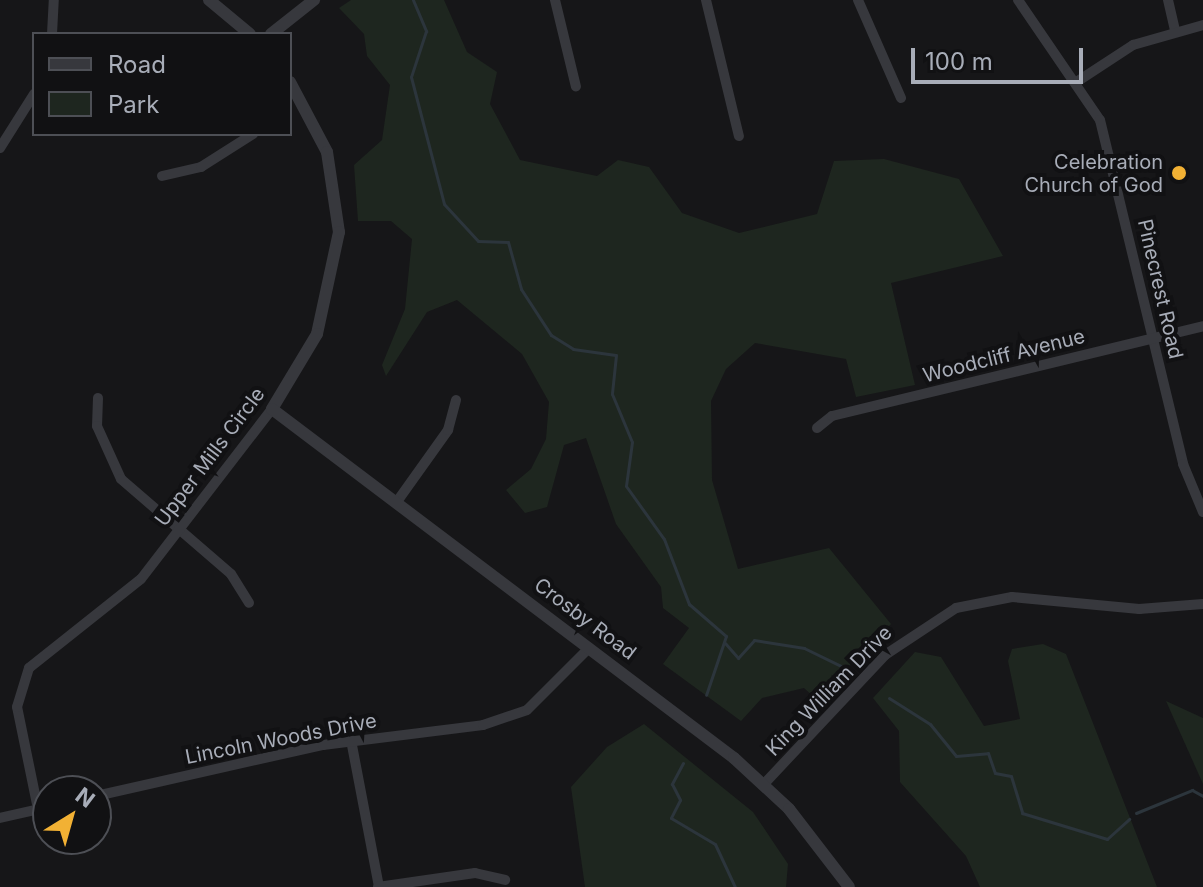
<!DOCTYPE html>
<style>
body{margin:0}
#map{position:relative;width:1203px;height:887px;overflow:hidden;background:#161618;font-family:Inter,sans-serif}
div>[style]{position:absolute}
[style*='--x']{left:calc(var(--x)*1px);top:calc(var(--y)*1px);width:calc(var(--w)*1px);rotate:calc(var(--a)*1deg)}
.green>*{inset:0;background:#1e261f}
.stream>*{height:3px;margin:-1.5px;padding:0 1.5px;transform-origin:1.5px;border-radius:1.5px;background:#2c353c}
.minor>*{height:10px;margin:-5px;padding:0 5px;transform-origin:5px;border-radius:5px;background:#37383d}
.tertiary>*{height:12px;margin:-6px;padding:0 6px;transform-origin:6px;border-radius:6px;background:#37383d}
.dots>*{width:22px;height:22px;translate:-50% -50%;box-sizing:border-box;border:4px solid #111113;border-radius:50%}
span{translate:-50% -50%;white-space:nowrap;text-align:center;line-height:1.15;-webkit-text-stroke:8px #111113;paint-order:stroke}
.poi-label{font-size:20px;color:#a8adb8}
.right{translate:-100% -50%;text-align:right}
.street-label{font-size:20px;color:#a8adb8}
.legend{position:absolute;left:32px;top:32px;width:260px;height:104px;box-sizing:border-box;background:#111113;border:2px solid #4d4f55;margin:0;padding:10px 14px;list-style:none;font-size:24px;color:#a8adb8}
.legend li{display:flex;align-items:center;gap:16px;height:40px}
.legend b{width:40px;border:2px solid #4d4f55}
.north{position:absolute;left:32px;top:775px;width:80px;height:80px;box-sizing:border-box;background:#111113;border:2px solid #4d4f55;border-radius:50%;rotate:37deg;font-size:22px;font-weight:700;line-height:32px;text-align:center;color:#a8adb8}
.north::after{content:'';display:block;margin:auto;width:28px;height:36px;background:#f2b134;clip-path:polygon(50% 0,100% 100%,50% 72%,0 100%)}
.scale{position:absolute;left:911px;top:48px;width:172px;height:36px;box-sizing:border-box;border:4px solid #a8adb8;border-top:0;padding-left:10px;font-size:24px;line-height:28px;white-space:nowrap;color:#a8adb8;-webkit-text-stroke:6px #111113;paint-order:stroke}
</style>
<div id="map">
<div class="green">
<div style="clip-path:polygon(351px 0,444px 0,467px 52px,497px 72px,490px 104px,520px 160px,597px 176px,618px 160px,649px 167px,682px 213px,739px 233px,817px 214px,834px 161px,884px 159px,959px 179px,1003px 256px,891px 283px,915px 385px,856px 397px,846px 359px,755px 343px,726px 369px,711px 401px,712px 480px,738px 569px,829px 548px,891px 624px,816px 699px,804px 688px,762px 698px,741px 721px,663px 664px,689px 628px,663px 608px,661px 587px,616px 524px,586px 438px,564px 445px,547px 507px,525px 513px,506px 490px,531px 469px,546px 439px,549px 402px,522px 354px,457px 300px,427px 312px,386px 376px,382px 365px,405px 309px,412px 239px,391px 221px,358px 221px,354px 165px,382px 140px,390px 85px,367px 56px,364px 34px,339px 8px)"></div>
<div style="clip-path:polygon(1043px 644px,1066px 654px,1157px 887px,980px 887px,966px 856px,900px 782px,899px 731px,873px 698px,915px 652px,941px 657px,984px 726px,1020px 719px,1008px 661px,1012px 649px)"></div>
<div style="clip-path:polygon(1166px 701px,1203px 718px,1203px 784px)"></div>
<div style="clip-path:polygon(644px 724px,753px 812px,788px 864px,786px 887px,585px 887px,571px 787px,607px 747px)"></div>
</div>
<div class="stream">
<div style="--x:413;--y:0;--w:34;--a:67"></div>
<div style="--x:426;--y:31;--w:48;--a:108.1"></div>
<div style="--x:411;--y:77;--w:131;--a:75.4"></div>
<div style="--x:444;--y:204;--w:50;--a:47.4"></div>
<div style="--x:478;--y:241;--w:30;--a:2"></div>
<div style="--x:508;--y:242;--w:49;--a:74.5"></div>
<div style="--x:521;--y:289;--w:55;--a:56.9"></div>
<div style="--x:551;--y:335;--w:26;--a:32"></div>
<div style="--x:573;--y:349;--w:43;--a:7.9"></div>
<div style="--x:616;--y:355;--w:39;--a:96"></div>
<div style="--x:612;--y:394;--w:52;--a:67.4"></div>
<div style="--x:632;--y:442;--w:44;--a:97.8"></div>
<div style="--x:626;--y:486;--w:65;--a:54.4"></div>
<div style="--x:664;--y:539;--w:70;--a:69"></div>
<div style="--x:689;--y:604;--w:49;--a:40.9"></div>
<div style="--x:726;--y:636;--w:62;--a:108.7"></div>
<div style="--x:725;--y:643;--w:20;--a:49"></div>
<div style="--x:738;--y:658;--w:24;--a:-48"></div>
<div style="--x:754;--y:640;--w:51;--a:9.1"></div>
<div style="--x:804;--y:648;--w:46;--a:26"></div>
<div style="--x:889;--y:698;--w:49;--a:32.4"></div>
<div style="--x:930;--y:724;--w:41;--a:50.9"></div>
<div style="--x:956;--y:756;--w:32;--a:-5"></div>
<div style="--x:988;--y:753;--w:21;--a:71"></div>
<div style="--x:995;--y:773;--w:16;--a:11"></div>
<div style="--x:1011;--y:776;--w:39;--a:73"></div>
<div style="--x:1022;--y:813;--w:89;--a:17"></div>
<div style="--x:1107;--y:839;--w:30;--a:-42"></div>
<div style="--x:683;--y:763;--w:24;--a:118"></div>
<div style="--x:672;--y:784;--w:18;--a:63"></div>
<div style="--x:680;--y:800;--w:20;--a:117"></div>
<div style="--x:671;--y:818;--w:51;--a:30.6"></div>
<div style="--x:715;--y:844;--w:47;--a:65.1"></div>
<div style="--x:1136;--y:813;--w:61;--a:-22.3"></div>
<div style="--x:1192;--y:790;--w:13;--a:29"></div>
</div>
<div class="minor">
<div style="--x:555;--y:0;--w:89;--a:76.4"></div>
<div style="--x:706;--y:0;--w:140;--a:76.4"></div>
<div style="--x:858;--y:0;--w:107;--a:66.3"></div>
<div style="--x:1018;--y:0;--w:145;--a:55.7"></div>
<div style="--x:1100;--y:120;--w:354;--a:76.4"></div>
<div style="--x:1183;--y:464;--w:52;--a:67.4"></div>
<div style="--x:1168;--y:0;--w:32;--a:77"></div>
<div style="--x:52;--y:34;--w:34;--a:-87"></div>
<div style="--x:1078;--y:81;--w:66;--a:-33.2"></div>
<div style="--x:1133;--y:45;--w:73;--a:-15.9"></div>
<div style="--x:0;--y:148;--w:64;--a:-57.8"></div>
<div style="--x:162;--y:176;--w:40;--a:-13"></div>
<div style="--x:201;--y:167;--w:62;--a:-32.4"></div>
<div style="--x:98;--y:398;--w:28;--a:92"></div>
<div style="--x:97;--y:426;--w:58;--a:65.6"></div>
<div style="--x:121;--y:479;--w:145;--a:40.8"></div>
<div style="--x:231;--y:574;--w:34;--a:58"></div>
<div style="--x:817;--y:428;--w:19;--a:-39"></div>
<div style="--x:832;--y:416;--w:382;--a:-13.6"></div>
<div style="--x:396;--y:503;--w:90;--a:-54.5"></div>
<div style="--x:448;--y:430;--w:31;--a:-75"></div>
<div style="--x:351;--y:740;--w:150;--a:79.2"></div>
<div style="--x:764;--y:784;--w:177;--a:-46.8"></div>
<div style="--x:885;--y:655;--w:85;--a:-33.5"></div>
<div style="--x:956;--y:608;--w:57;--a:-11.1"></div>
<div style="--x:1012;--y:597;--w:128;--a:5.4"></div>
<div style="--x:1139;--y:609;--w:64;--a:-4.5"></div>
<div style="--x:96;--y:796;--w:233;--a:-12.7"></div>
<div style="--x:323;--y:745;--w:161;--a:-7.1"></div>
<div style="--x:483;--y:725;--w:46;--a:-18.8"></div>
<div style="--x:527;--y:710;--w:88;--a:-45"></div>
<div style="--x:38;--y:809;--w:104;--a:-101.6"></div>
<div style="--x:17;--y:707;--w:41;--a:-72.9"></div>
<div style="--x:29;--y:668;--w:143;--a:-38.5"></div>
<div style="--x:141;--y:579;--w:215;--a:-52.4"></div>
<div style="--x:0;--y:818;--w:49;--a:-12.9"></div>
<div style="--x:378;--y:887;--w:98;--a:-8.2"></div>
<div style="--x:475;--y:873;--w:31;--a:13"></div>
</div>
<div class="tertiary">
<div style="--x:209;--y:0;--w:53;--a:39.7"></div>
<div style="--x:271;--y:34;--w:55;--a:-38.3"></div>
<div style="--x:290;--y:82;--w:79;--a:62.1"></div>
<div style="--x:327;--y:152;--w:81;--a:81.5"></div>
<div style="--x:339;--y:232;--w:104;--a:102.2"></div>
<div style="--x:317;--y:334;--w:87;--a:121"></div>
<div style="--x:272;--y:409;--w:579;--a:37.07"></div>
<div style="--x:734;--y:758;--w:75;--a:42.8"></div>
<div style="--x:789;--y:809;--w:98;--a:52.4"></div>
</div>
<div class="dots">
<div style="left:1179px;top:173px;background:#f2b134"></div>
</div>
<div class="poi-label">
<span class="right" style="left:1163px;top:174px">Celebration<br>Church of God</span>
</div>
<div class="street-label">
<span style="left:1160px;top:289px;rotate:77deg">Pinecrest Road</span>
<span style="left:1004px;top:356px;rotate:-14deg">Woodcliff Avenue</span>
<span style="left:210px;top:457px;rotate:-53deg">Upper Mills Circle</span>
<span style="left:585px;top:619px;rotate:37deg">Crosby Road</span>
<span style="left:829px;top:691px;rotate:-46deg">King William Drive</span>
<span style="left:281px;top:739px;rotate:-11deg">Lincoln Woods Drive</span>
</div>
<ul class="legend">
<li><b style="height:10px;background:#37383d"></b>Road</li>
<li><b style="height:22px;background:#1e261f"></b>Park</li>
</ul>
<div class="north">N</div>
<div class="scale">100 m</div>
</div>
